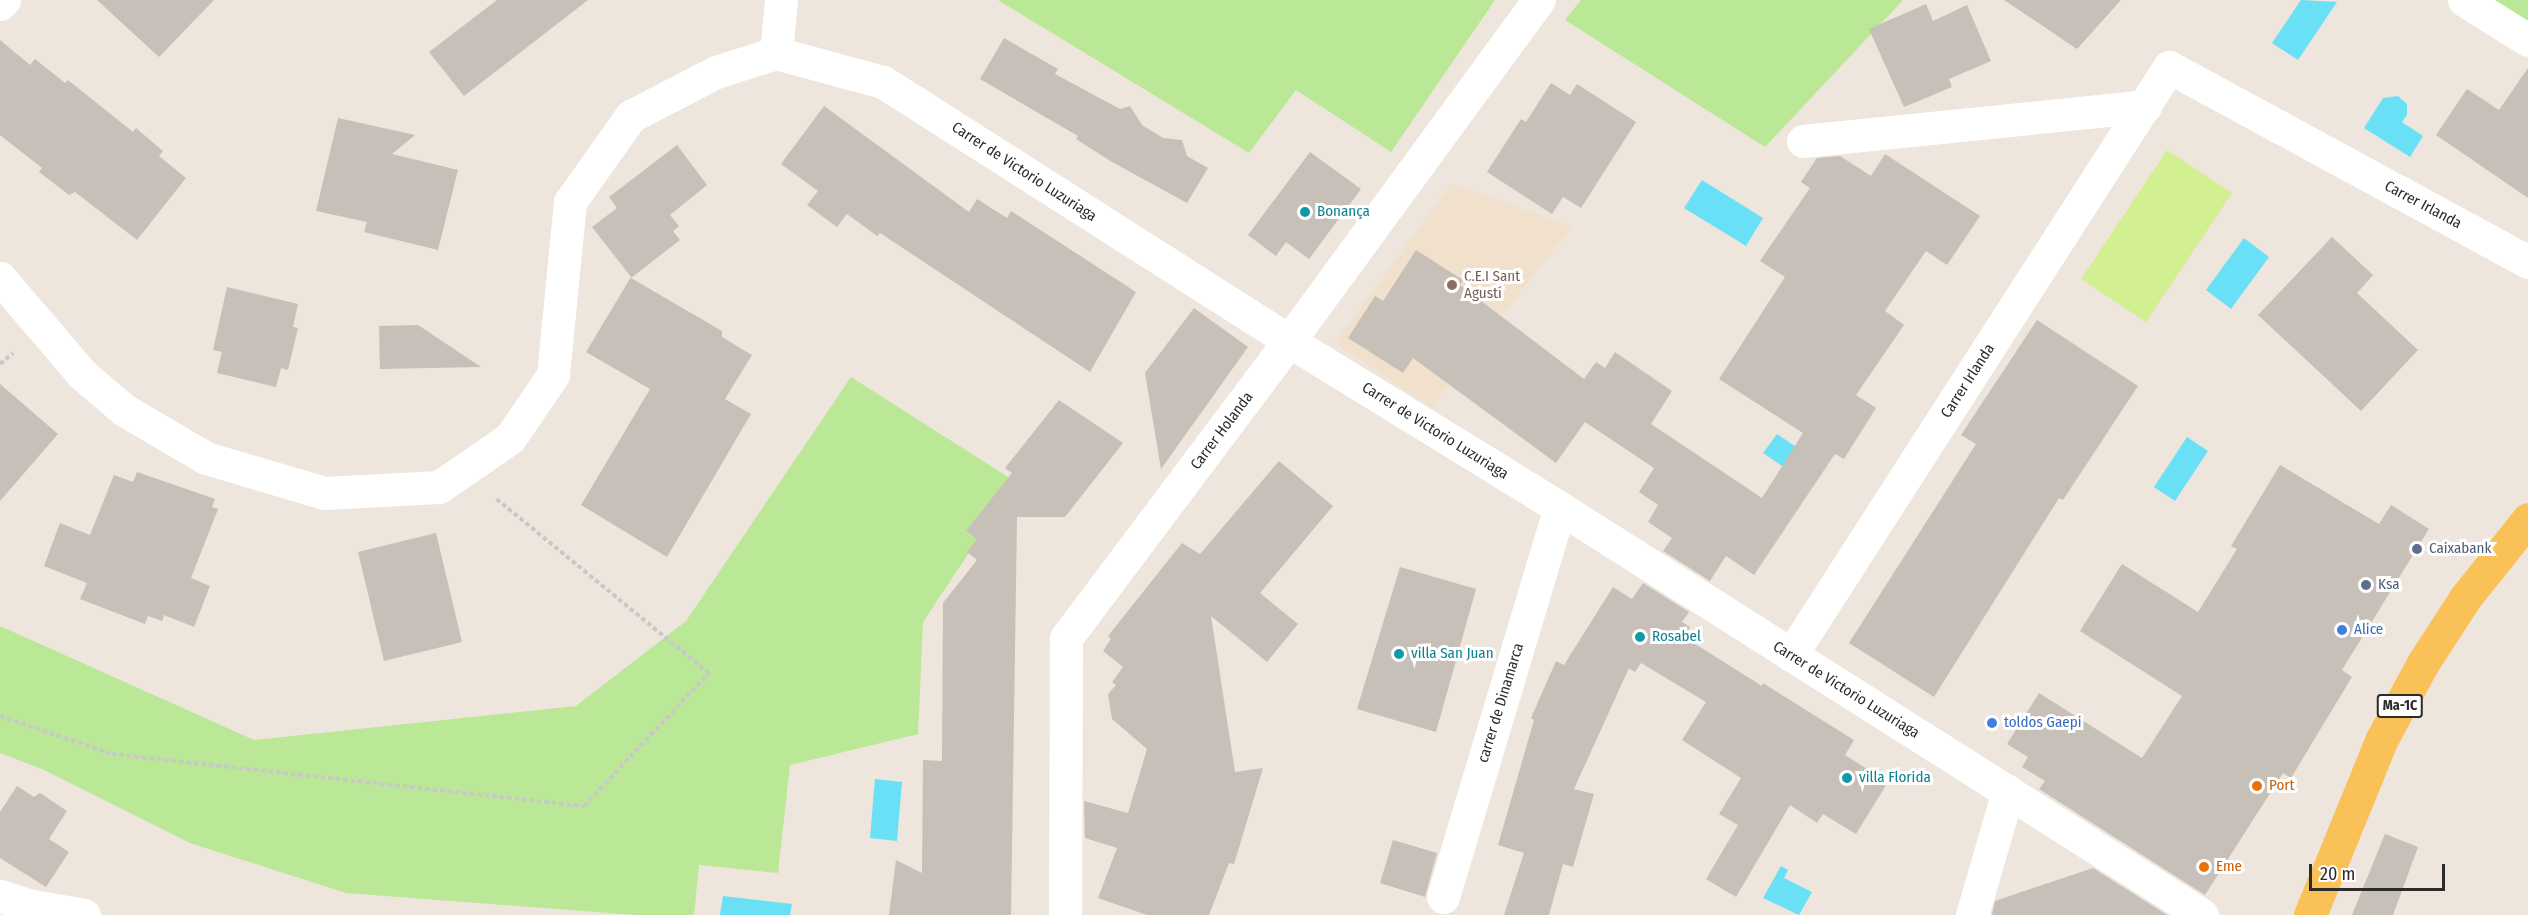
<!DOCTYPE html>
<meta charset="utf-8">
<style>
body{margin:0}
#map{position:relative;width:2528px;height:915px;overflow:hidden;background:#eee5dd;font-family:"Fira Sans Condensed",sans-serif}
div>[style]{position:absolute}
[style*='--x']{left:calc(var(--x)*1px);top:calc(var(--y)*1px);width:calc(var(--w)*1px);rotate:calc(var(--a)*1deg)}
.education>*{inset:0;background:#f1e0cb}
.green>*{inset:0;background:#bbe896}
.pitch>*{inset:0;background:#d2f091}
.water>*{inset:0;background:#6ae0f6}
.building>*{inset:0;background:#c6c0b8}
.path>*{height:4px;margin-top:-2px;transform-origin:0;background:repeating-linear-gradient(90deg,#c8c8c8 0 4.5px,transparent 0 7.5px)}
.minor>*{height:33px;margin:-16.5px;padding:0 16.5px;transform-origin:16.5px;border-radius:16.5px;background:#fff}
.major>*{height:33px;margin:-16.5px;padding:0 16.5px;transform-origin:16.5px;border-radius:16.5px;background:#f9c157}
.dots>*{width:16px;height:16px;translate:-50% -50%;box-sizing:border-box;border:3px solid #fff;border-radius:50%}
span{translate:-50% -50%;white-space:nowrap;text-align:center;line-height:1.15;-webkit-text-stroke:6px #fff;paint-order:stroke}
.shield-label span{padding:2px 4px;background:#fff;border:2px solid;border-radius:4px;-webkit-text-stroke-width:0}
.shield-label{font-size:14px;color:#2b2b2b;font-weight:700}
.street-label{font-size:15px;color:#2b2b2b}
.culture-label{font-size:15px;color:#0d838f}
.left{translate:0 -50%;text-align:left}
.education-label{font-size:15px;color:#785e54}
.service-label{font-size:15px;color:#4e5e75}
.shop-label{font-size:15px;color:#366cbe}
.food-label{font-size:15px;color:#c56008}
.scale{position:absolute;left:2309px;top:864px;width:136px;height:27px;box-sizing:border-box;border:3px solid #2b2b2b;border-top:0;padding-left:8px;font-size:18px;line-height:21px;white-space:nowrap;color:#2b2b2b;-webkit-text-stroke:4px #fff;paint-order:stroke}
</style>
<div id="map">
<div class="education">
<div style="clip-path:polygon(1451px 184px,1572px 226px,1431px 407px,1335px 343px)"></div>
</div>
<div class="green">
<div style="clip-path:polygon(998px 0,1495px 0,1391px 152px,1296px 90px,1249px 153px)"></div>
<div style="clip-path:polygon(1581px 0,1903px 0,1765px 147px,1565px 20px)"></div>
<div style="clip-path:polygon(2491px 0,2528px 0,2528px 23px)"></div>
<div style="clip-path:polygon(851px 377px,1016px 482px,923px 622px,918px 734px,790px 765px,778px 873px,699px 865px,694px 915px,635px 915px,346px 893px,190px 843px,42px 769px,0 753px,0 626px,254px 740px,576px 706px,686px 621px)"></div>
</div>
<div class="pitch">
<div style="clip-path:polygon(2167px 150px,2232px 193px,2146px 322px,2081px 279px)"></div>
</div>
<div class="water">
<div style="clip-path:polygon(2301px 0,2337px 2px,2298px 60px,2272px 43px)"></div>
<div style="clip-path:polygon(2398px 96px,2407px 104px,2407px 115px,2402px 122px,2423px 136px,2410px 157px,2364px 128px,2383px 98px)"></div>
<div style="clip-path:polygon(1702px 180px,1763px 218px,1746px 246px,1684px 208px)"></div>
<div style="clip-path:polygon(2244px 238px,2269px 257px,2231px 309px,2206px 290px)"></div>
<div style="clip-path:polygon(1777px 434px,1817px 461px,1804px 481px,1763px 453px)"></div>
<div style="clip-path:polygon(2187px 437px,2208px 451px,2175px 501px,2154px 487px)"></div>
<div style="clip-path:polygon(875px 779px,902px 782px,897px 841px,870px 838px)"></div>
<div style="clip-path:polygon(1781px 866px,1788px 870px,1784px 878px,1812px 892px,1799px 915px,1763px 898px)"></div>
<div style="clip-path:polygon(723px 896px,792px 904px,790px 915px,720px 915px)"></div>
</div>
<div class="building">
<div style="clip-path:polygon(97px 0,214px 0,159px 57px)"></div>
<div style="clip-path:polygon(497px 0,588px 0,464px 96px,429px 52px)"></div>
<div style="clip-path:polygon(2004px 0,2121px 0,2077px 49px)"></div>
<div style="clip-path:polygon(1926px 4px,1933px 21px,1967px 5px,1991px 61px,1949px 79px,1952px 87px,1904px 107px,1869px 29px)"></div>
<div style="clip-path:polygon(1004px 38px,1058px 69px,1055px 74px,1120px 109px,1130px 106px,1142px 125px,1163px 138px,1182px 140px,1187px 156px,1208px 168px,1187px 203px,1112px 162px,1076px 139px,1078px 136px,980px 79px)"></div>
<div style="clip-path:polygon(0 40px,30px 65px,35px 59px,65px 83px,68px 80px,133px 132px,136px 128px,163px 151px,159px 156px,186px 178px,137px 240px,75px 192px,69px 195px,39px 172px,42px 168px,0 135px)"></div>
<div style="clip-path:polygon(2528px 68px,2528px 198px,2436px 135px,2467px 89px,2499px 110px)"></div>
<div style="clip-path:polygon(1551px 83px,1570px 95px,1577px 84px,1636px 122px,1581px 208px,1563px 197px,1552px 214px,1487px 172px,1521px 119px,1526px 122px)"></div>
<div style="clip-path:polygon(824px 106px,969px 212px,977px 199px,1007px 218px,1011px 211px,1136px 292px,1090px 372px,880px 233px,877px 236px,847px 214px,837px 227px,807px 205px,818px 191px,781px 164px)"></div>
<div style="clip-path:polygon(338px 118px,415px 135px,392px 154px,458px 170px,438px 250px,364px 232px,367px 222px,316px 211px)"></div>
<div style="clip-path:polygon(677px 145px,707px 185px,670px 215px,679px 226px,673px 231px,680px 240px,631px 278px,722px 331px,722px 337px,752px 355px,725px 399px,751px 414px,667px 557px,581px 505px,650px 389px,586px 352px,631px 277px,592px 227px,617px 208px,609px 197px)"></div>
<div style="clip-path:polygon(1310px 152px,1361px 189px,1309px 259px,1286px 242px,1276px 256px,1248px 235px)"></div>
<div style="clip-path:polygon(1885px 154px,1980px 216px,1947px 265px,1926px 251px,1885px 311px,1904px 325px,1856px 395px,1876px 408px,1844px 459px,1835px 454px,1754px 575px,1726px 556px,1710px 581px,1663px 551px,1672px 538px,1648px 522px,1658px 505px,1639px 492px,1654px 468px,1585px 422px,1556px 463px,1413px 358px,1403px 373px,1348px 338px,1375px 296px,1383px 301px,1416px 250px,1463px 280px,1460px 285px,1584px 379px,1596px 362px,1605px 368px,1615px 352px,1672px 391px,1651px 424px,1762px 498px,1803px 433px,1719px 379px,1785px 277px,1760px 261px,1810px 188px,1801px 182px,1817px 158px,1840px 156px,1871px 176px)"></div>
<div style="clip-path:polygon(2332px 237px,2373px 275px,2357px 293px,2418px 350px,2361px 411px,2258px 315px)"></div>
<div style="clip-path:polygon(227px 287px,298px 304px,293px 327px,298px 328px,288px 370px,281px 368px,276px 387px,217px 373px,222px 352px,213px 350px)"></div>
<div style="clip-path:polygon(1194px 308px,1248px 347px,1161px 469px,1145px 373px)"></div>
<div style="clip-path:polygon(2037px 320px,2138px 386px,2063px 500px,2059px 498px,1934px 697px,1849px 643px,1976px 444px,1961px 435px)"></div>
<div style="clip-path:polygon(418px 325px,481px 367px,380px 369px,379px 326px)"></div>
<div style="clip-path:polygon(0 384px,58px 434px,0 501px)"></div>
<div style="clip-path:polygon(1059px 400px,1123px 443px,1065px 517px,1017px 517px,1011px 915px,889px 915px,896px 860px,922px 873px,923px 760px,942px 761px,943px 603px,977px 560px,967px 552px,977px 539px,966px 531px,1012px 473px,1005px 468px)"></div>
<div style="clip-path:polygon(1279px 461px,1333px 506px,1260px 593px,1298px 624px,1267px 662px,1211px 616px,1235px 772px,1263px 768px,1234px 864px,1229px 863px,1209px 915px,1147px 915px,1098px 898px,1117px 848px,1085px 838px,1084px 801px,1128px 813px,1147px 749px,1112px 719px,1108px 694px,1116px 685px,1112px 682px,1123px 667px,1103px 651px,1111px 639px,1108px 636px,1182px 543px,1200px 554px)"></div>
<div style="clip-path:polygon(2280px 465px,2379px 524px,2391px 505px,2429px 529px,2342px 670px,2352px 677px,2291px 778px,2283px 773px,2205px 895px,2039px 789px,2045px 781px,2022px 767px,2028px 757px,2007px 744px,2039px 693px,2142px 758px,2182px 696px,2080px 631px,2122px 564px,2198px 612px,2237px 549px,2231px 546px)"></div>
<div style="clip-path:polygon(137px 472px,215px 499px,212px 507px,218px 509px,191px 578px,210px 586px,194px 627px,164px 615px,162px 621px,148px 616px,145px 624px,80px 599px,87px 583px,44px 566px,60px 523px,90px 535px,114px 475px,133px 482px)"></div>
<div style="clip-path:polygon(436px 533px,462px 642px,384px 661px,358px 552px)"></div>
<div style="clip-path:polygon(1400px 567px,1476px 589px,1436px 732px,1357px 709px)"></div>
<div style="clip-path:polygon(1643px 583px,1689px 612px,1682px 622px,1690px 627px,1684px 637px,1762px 686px,1763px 683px,1854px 740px,1845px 755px,1888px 782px,1856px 834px,1823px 814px,1817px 823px,1790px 805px,1736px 897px,1706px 879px,1738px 825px,1719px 814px,1741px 778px,1682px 740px,1706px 702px,1641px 663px,1635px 672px,1629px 668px,1574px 789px,1594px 794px,1573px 867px,1563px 864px,1549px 915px,1504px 915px,1524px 853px,1498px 845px,1534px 720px,1531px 718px,1556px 661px,1564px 665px,1613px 587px,1632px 599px)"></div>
<div style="clip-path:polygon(17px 786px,34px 797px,40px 793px,67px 811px,49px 839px,69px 852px,46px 887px,0 858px,0 812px)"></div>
<div style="clip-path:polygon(2385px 834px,2418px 847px,2393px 915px,2352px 915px)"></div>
<div style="clip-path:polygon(1393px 840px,1437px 853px,1425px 897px,1380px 883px)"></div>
<div style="clip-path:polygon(2093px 868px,2167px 915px,1992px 915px,1995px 901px)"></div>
</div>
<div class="path">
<div style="--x:0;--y:364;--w:17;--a:-40"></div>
<div style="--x:0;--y:716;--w:118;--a:18.7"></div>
<div style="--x:112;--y:754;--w:475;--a:6.3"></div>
<div style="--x:584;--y:806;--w:183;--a:-46.8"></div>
<div style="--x:709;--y:673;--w:276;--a:-140.7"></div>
</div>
<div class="minor">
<div style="--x:2464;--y:0;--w:75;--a:32"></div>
<div style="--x:0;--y:4;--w:6;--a:-45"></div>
<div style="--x:776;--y:53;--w:53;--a:-84.6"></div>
<div style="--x:1803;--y:141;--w:344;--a:-5.8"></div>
<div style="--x:0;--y:278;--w:126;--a:49.5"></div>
<div style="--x:82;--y:374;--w:55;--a:40.6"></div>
<div style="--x:124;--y:410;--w:95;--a:30.3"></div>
<div style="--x:206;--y:458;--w:123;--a:16.5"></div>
<div style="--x:324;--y:493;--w:115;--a:-3"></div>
<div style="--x:439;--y:487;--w:86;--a:-34.6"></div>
<div style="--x:510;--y:438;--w:76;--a:-55.7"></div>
<div style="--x:553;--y:375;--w:174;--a:-84.4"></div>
<div style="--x:570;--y:202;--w:105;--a:-54.7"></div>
<div style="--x:631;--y:116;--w:96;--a:-27.4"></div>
<div style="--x:716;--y:72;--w:63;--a:-17.6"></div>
<div style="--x:776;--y:53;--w:111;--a:15.2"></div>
<div style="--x:883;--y:82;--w:482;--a:32.5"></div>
<div style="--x:1289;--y:341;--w:318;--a:31.6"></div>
<div style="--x:1560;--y:508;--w:760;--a:32.37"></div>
<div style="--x:1791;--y:655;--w:699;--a:-57.26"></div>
<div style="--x:2169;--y:67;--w:409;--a:28.5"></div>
<div style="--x:0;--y:896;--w:28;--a:18"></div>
<div style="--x:27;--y:905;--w:58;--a:10"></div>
<div style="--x:1443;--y:897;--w:406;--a:-73.3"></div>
<div style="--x:1065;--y:915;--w:277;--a:-89.8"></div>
<div style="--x:1066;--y:638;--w:371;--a:-53.1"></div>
<div style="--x:1289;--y:341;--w:423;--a:-53.8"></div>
<div style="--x:1972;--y:915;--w:129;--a:-73.8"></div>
</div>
<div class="major">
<div style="--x:2310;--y:915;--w:190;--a:-67.8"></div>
<div style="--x:2382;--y:739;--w:86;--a:-61.7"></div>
<div style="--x:2423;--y:663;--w:77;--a:-57.1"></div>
<div style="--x:2465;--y:598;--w:101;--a:-51.4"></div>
</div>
<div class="dots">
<div style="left:1305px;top:212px;background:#0f9aa8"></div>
<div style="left:1452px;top:285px;background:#8d6e63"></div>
<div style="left:2417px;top:549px;background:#5c6f8a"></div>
<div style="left:2366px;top:585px;background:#5c6f8a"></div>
<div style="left:2342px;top:630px;background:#3f7fe0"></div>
<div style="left:1640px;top:637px;background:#0f9aa8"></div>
<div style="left:1399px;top:654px;background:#0f9aa8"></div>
<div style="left:1992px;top:723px;background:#3f7fe0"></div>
<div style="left:1847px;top:778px;background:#0f9aa8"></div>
<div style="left:2257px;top:786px;background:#e8710a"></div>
<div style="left:2204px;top:867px;background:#e8710a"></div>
</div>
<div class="shield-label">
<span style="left:2400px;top:706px">Ma-1C</span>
</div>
<div class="street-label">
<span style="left:1024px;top:172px;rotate:33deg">Carrer de Victorio Luzuriaga</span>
<span style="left:2423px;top:205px;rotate:28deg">Carrer Irlanda</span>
<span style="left:1968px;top:381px;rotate:-57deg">Carrer Irlanda</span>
<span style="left:1222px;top:431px;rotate:-53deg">Carrer Holanda</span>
<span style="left:1435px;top:431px;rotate:32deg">Carrer de Victorio Luzuriaga</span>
<span style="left:1846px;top:690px;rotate:32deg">Carrer de Victorio Luzuriaga</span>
<span style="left:1501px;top:703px;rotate:-73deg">carrer de Dinamarca</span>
</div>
<div class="culture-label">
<span class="left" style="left:1317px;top:212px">Bonança</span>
<span class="left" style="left:1652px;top:637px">Rosabel</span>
<span class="left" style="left:1411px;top:654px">villa San Juan</span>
<span class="left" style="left:1859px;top:778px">villa Florida</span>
</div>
<div class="education-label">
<span class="left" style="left:1464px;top:285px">C.E.I Sant<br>Agustí</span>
</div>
<div class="service-label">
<span class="left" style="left:2429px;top:549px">Caixabank</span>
<span class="left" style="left:2378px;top:585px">Ksa</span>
</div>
<div class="shop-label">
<span class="left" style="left:2354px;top:630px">Alice</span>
<span class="left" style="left:2004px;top:723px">toldos Gaepi</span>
</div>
<div class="food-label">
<span class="left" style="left:2269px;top:786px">Port</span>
<span class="left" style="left:2216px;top:867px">Eme</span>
</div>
<div class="scale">20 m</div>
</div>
